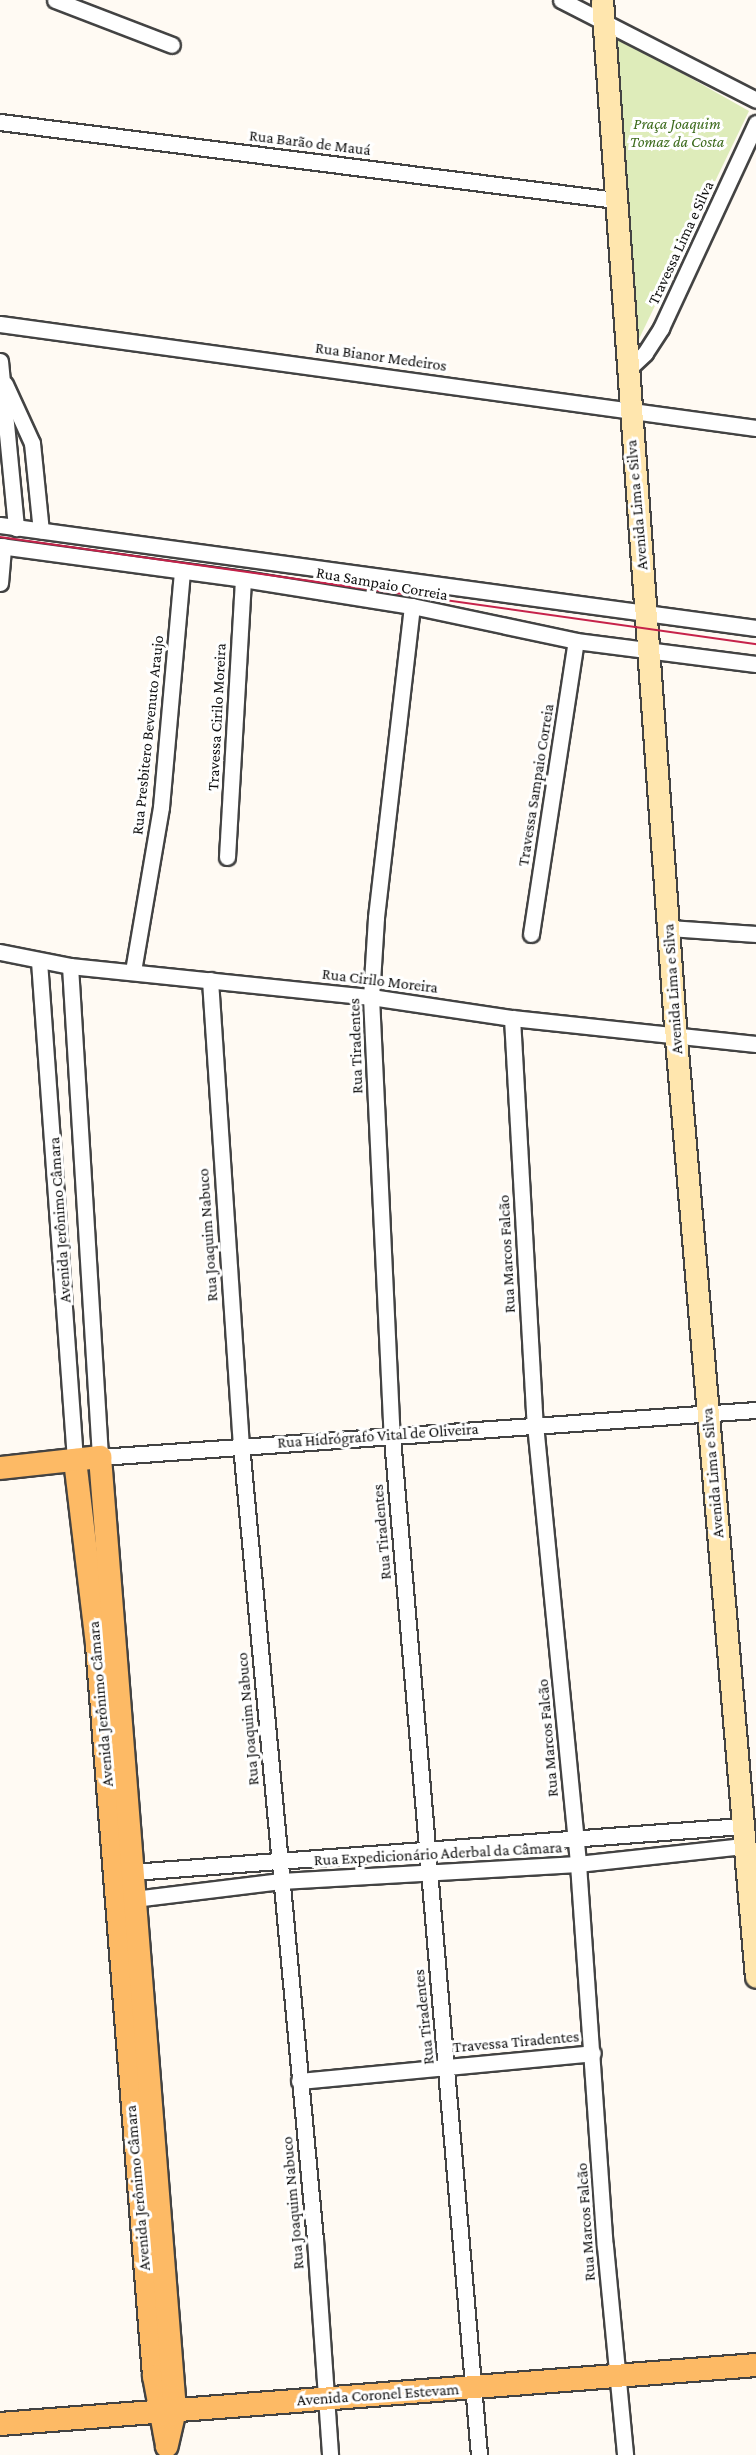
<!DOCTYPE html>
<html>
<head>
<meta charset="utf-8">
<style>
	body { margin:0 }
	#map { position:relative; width:756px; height:2455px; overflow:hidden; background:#fffaf3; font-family:"Crimson Pro",serif }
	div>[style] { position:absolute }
	.green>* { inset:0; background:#deecba }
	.roads { filter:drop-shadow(2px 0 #434343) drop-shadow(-2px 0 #434343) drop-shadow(0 2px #434343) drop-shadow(0 -2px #434343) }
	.street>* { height:15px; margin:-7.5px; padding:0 7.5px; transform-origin:7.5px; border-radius:7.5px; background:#fff }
	.secondary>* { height:21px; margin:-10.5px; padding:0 10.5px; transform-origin:10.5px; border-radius:10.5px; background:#ffe6ae }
	.primary>* { height:22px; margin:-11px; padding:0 11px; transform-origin:11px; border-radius:11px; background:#fdba65 }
	.tram>* { height:1.5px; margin:-0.75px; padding:0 0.75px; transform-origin:0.75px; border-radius:0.75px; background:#c6224a }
	span { translate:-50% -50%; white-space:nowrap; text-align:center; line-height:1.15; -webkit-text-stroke:6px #fff; paint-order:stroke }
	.park-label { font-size:16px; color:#3d6b1d; font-style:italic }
	.street-label { font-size:16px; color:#101010 }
</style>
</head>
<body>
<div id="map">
	<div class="green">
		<div style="clip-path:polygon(616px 36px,749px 111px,638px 341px)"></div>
	</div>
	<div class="roads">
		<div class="street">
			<div style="left:55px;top:0;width:125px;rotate:21deg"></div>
			<div style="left:561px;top:0;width:219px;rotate:27.1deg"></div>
			<div style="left:0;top:122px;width:621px;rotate:7.22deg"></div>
			<div style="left:0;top:324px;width:763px;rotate:7.83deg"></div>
			<div style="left:0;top:361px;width:168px;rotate:84.5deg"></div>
			<div style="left:626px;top:371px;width:26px;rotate:-43deg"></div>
			<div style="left:645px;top:353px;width:30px;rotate:-57deg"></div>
			<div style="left:661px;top:328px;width:226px;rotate:-65.1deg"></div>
			<div style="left:5px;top:384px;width:65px;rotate:65.4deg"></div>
			<div style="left:32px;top:443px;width:88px;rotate:84.2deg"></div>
			<div style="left:0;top:525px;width:763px;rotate:7.76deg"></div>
			<div style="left:0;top:546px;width:245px;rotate:7.7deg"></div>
			<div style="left:243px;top:579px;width:171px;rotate:9.1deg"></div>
			<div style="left:412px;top:606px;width:168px;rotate:12deg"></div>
			<div style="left:576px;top:641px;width:181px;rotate:7.3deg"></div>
			<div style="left:0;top:583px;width:37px;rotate:-85deg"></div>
			<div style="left:412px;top:606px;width:314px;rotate:96.6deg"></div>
			<div style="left:376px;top:918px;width:79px;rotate:93.6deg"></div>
			<div style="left:371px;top:997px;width:441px;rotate:87.3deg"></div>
			<div style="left:392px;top:1438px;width:1021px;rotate:85.11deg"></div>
			<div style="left:227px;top:857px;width:278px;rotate:-86.7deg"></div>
			<div style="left:669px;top:928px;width:87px;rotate:3.9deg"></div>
			<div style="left:531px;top:934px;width:296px;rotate:-81.3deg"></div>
			<div style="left:0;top:952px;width:71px;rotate:11.3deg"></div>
			<div style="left:70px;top:966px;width:303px;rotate:5.9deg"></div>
			<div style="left:371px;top:997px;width:143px;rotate:8.5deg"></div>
			<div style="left:512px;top:1018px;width:245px;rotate:6.1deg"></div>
			<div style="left:39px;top:961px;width:500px;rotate:85.87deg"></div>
			<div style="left:70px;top:966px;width:492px;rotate:86.5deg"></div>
			<div style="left:100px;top:1457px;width:658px;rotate:-4.1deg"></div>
			<div style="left:133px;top:971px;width:166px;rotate:-80.3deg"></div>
			<div style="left:161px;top:807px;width:236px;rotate:-84.9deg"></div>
			<div style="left:210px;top:980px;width:466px;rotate:86.2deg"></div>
			<div style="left:241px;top:1445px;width:797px;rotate:84.68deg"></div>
			<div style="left:315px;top:2239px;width:217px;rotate:86deg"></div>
			<div style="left:512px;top:1018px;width:407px;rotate:86.8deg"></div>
			<div style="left:535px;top:1424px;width:442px;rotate:84.4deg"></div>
			<div style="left:578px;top:1864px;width:383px;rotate:86deg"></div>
			<div style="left:605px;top:2246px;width:210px;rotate:84.5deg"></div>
			<div style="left:132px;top:1872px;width:613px;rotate:-4.31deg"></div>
			<div style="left:134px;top:1899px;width:148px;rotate:-7deg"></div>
			<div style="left:281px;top:1881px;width:297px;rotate:-3.3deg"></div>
			<div style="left:578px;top:1864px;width:168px;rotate:-6.2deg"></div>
			<div style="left:299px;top:2081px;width:295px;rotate:-5.4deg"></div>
		</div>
		<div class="secondary">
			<div style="left:602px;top:0;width:1042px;rotate:85.93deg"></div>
			<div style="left:676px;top:1039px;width:941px;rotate:85.13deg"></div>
		</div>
		<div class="primary">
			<div style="left:75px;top:1460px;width:186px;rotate:83.2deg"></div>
			<div style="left:97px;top:1645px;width:733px;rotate:85.54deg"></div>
			<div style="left:154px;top:2376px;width:65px;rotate:79.4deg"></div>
			<div style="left:0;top:1468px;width:101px;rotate:-6.3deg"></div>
			<div style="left:100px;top:1457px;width:956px;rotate:85.5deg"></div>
			<div style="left:175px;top:2410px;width:37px;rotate:103deg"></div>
			<div style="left:0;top:2424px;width:758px;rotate:-4.46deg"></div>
		</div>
	</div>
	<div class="tram">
		<div style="left:0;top:537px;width:764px;rotate:8.06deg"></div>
	</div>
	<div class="park-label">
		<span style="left:677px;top:133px">Praça Joaquim<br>Tomaz da Costa</span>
	</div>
	<div class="street-label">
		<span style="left:310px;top:143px;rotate:7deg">Rua Barão de Mauá</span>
		<span style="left:681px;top:243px;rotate:-65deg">Travessa Lima e Silva</span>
		<span style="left:381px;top:357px;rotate:8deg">Rua Bianor Medeiros</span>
		<span style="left:637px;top:505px;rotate:-95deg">Avenida Lima e Silva</span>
		<span style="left:382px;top:584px;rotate:10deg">Rua Sampaio Correia</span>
		<span style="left:217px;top:717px;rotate:-87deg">Travessa Cirilo Moreira</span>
		<span style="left:148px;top:735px;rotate:-84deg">Rua Presbitero Bevenuto Araujo</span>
		<span style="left:536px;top:785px;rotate:-81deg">Travessa Sampaio Correia</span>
		<span style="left:380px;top:981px;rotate:7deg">Rua Cirilo Moreira</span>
		<span style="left:673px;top:989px;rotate:-94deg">Avenida Lima e Silva</span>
		<span style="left:356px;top:1046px;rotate:-92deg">Rua Tiradentes</span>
		<span style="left:60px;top:1220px;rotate:-94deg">Avenida Jerônimo Câmara</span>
		<span style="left:208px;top:1235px;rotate:-94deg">Rua Joaquim Nabuco</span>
		<span style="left:507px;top:1254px;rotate:-93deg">Rua Marcos Falcão</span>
		<span style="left:378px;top:1436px;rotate:-4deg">Rua Hidrógrafo Vital de Oliveira</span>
		<span style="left:713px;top:1473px;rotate:-95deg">Avenida Lima e Silva</span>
		<span style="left:382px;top:1532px;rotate:-95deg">Rua Tiradentes</span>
		<span style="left:101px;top:1704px;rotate:-95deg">Avenida Jerônimo Câmara</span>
		<span style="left:248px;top:1719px;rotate:-95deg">Rua Joaquim Nabuco</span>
		<span style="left:548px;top:1738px;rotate:-95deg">Rua Marcos Falcão</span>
		<span style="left:438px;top:1854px;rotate:-3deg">Rua Expedicionário Aderbal da Câmara</span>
		<span style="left:424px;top:2017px;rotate:-96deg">Rua Tiradentes</span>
		<span style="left:516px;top:2042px;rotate:-5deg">Travessa Tiradentes</span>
		<span style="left:138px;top:2188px;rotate:-95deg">Avenida Jerônimo Câmara</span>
		<span style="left:293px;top:2203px;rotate:-95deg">Rua Joaquim Nabuco</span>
		<span style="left:586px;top:2222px;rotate:-94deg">Rua Marcos Falcão</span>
		<span style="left:378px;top:2395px;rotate:-4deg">Avenida Coronel Estevam</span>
	</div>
</div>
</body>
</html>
